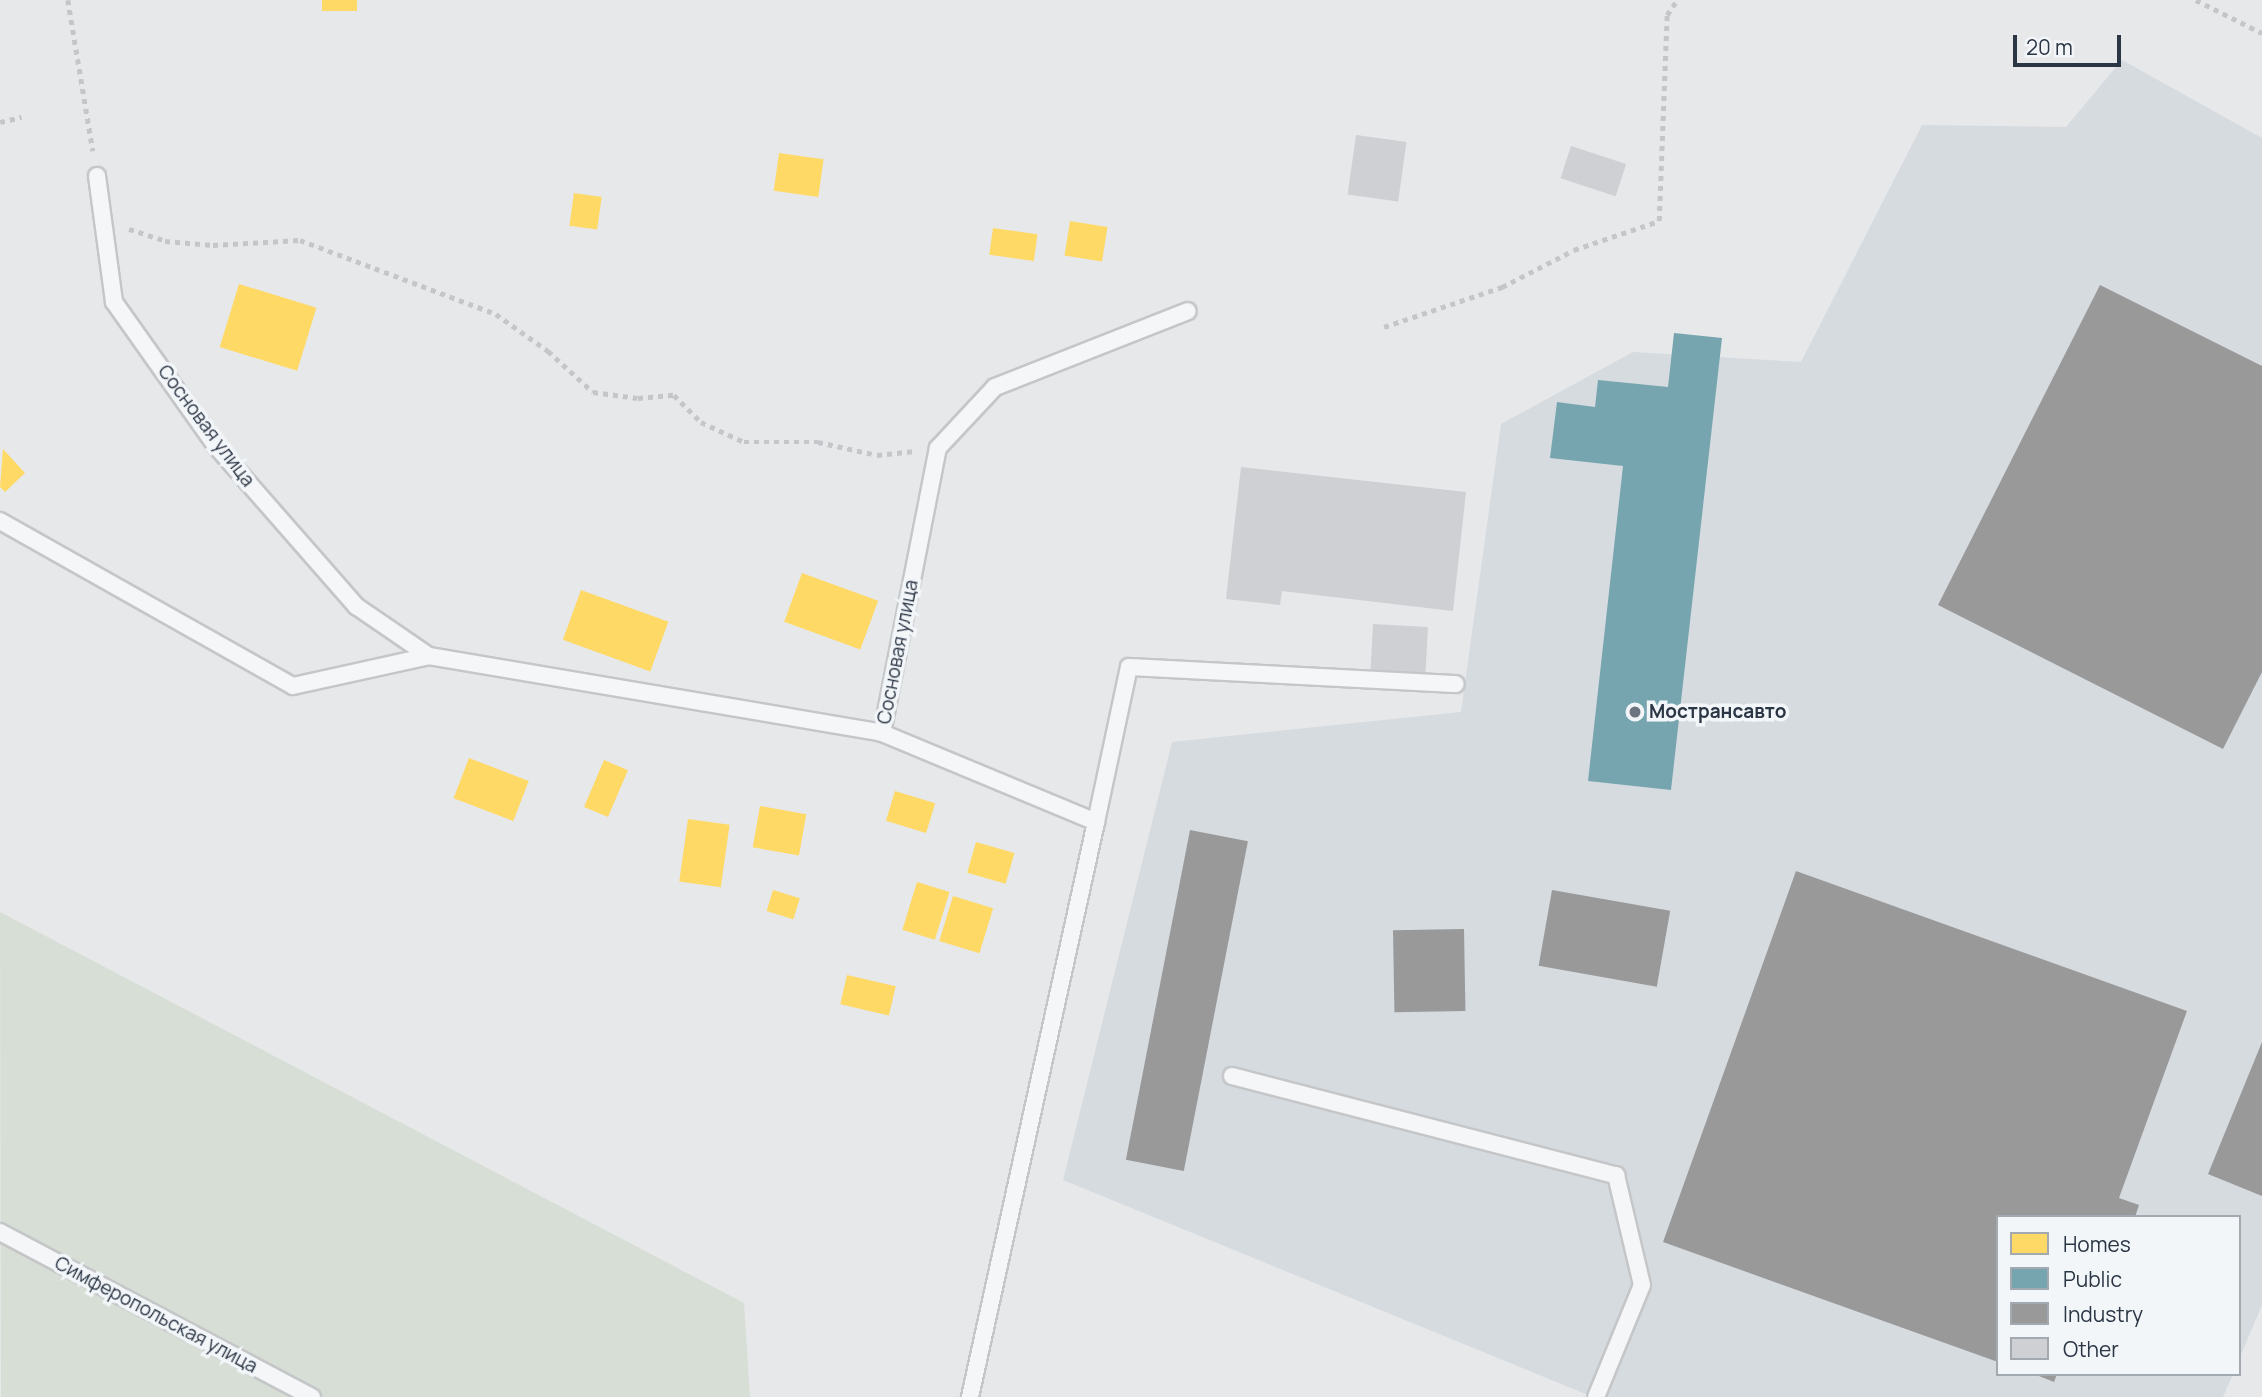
<!DOCTYPE html>
<html>
<head>
<meta charset="utf-8">
<style>
	body { margin:0 }
	#map { position:relative; width:2262px; height:1397px; overflow:hidden; background:#e6e8ea; font-family:Manrope,sans-serif }
	div>[style] { position:absolute }
	.built>* { inset:0; background:#d6dbe0 }
	.green>* { inset:0; background:#d7ded5 }
	.homes>* { inset:0; background:#ffd966; transform-origin:0 0 }
	.public>* { inset:0; background:#76a5af }
	.industry>* { inset:0; background:#999; transform-origin:0 0 }
	.building>* { inset:0; background:#ced0d3; transform-origin:0 0 }
	.path>* { height:4.5px; margin-top:-2.25px; transform-origin:0; background:repeating-linear-gradient(90deg,#c4c6c9 0 5px,transparent 0 10px) }
	.roads { filter:drop-shadow(2px 0 #c4c6c8) drop-shadow(-2px 0 #c4c6c8) drop-shadow(0 2px #c4c6c8) drop-shadow(0 -2px #c4c6c8) }
	.lane>* { height:16px; margin:-8px; padding:0 8px; transform-origin:8px; border-radius:8px; background:#f5f6f7 }
	.dots>* { width:19px; height:19px; translate:-50% -50%; box-sizing:border-box; border:4px solid #f3f6f9; border-radius:50% }
	span { translate:-50% -50%; white-space:nowrap; text-align:center; line-height:1.15; -webkit-text-stroke:7px #f3f6f9; paint-order:stroke }
	.street-label { font-size:19px; color:#2b3645 }
	.poi-label { font-size:19px; color:#2b3645; font-weight:700 }
	.left { translate:0 -50%; text-align:left }
	.legend { position:absolute; left:1996px; top:1215px; width:245px; height:161px; box-sizing:border-box; background:#f3f6f9; border:2px solid #a3a9b1; margin:0; padding:9px 12px; list-style:none; font-size:21px; color:#2b3645 }
	.legend li { display:flex; align-items:center; gap:14px; height:35px }
	.legend b { width:35px; border:2px solid #a3a9b1 }
	.scale { position:absolute; left:2013px; top:35px; width:108px; height:32px; box-sizing:border-box; border:4px solid #2b3645; border-top:0; padding-left:9px; font-size:21px; line-height:24px; white-space:nowrap; color:#2b3645; -webkit-text-stroke:5px #f3f6f9; paint-order:stroke }
</style>
</head>
<body>
<div id="map">
	<div class="built">
		<div style="clip-path:polygon(2122px 60px,2262px 138px,2262px 1305px,2239px 1359px,2239px 1217px,1998px 1217px,1998px 1374px,2233px 1374px,2223px 1397px,1593px 1397px,1063px 1180px,1172px 742px,1461px 712px,1501px 424px,1633px 352px,1801px 362px,1922px 125px,2066px 127px)"></div>
	</div>
	<div class="green">
		<div style="clip-path:polygon(0 912px,744px 1303px,750px 1397px,1px 1397px)"></div>
	</div>
	<div class="homes">
		<div style="left:322px;top:0;width:35px;height:11px"></div>
		<div style="left:779px;top:153px;width:45px;height:38px;rotate:8deg"></div>
		<div style="left:574px;top:193px;width:28px;height:33px;rotate:8deg"></div>
		<div style="left:1070px;top:221px;width:38px;height:35px;rotate:9deg"></div>
		<div style="left:993px;top:228px;width:45px;height:27px;rotate:8deg"></div>
		<div style="left:239px;top:284px;width:81px;height:66px;rotate:17deg"></div>
		<div style="clip-path:polygon(3px 449px,25px 473px,5px 492px,0 487px)"></div>
		<div style="left:802px;top:573px;width:81px;height:52px;rotate:20deg"></div>
		<div style="left:581px;top:590px;width:93px;height:53px;rotate:20deg"></div>
		<div style="left:469px;top:758px;width:64px;height:43px;rotate:21deg"></div>
		<div style="left:604px;top:760px;width:26px;height:51px;rotate:23deg"></div>
		<div style="left:895px;top:791px;width:42px;height:31px;rotate:17deg"></div>
		<div style="left:760px;top:806px;width:47px;height:42px;rotate:10deg"></div>
		<div style="left:688px;top:819px;width:42px;height:63px;rotate:8deg"></div>
		<div style="left:976px;top:842px;width:40px;height:32px;rotate:16deg"></div>
		<div style="left:917px;top:882px;width:34px;height:50px;rotate:17deg"></div>
		<div style="left:773px;top:890px;width:28px;height:22px;rotate:17deg"></div>
		<div style="left:953px;top:896px;width:42px;height:47px;rotate:17deg"></div>
		<div style="left:847px;top:975px;width:50px;height:30px;rotate:13deg"></div>
	</div>
	<div class="public">
		<div style="clip-path:polygon(1674px 333px,1722px 338px,1671px 790px,1588px 781px,1623px 466px,1550px 458px,1557px 402px,1595px 407px,1598px 380px,1668px 387px)"></div>
	</div>
	<div class="industry">
		<div style="clip-path:polygon(2100px 285px,2262px 366px,2262px 672px,2223px 749px,1938px 605px)"></div>
		<div style="left:1190px;top:830px;width:59px;height:336px;rotate:11deg"></div>
		<div style="clip-path:polygon(1796px 871px,2187px 1011px,2119px 1198px,2139px 1205px,2135px 1217px,1998px 1217px,1998px 1362px,1663px 1242px)"></div>
		<div style="left:1552px;top:890px;width:120px;height:77px;rotate:10deg"></div>
		<div style="left:1464px;top:929px;width:82px;height:71px;rotate:89deg"></div>
		<div style="clip-path:polygon(2262px 1042px,2262px 1196px,2208px 1174px)"></div>
		<div style="clip-path:polygon(2034px 1374px,2057px 1374px,2054px 1382px)"></div>
	</div>
	<div class="building">
		<div style="left:1356px;top:135px;width:51px;height:60px;rotate:8deg"></div>
		<div style="left:1571px;top:146px;width:58px;height:34px;rotate:18deg"></div>
		<div style="clip-path:polygon(1241px 467px,1466px 492px,1453px 611px,1282px 591px,1280px 605px,1226px 599px)"></div>
		<div style="left:1373px;top:624px;width:55px;height:50px;rotate:3deg"></div>
	</div>
	<div class="path">
		<div style="left:68px;top:0;width:153px;rotate:80.6deg"></div>
		<div style="left:2196px;top:0;width:74px;rotate:26.6deg"></div>
		<div style="left:0;top:122px;width:22px;rotate:-13deg"></div>
		<div style="left:129px;top:229px;width:38px;rotate:18deg"></div>
		<div style="left:165px;top:241px;width:48px;rotate:4.8deg"></div>
		<div style="left:213px;top:245px;width:87px;rotate:-3.3deg"></div>
		<div style="left:300px;top:240px;width:210px;rotate:20.7deg"></div>
		<div style="left:496px;top:314px;width:64px;rotate:35.4deg"></div>
		<div style="left:548px;top:351px;width:61px;rotate:42.3deg"></div>
		<div style="left:593px;top:392px;width:45px;rotate:7.6deg"></div>
		<div style="left:638px;top:398px;width:36px;rotate:-5deg"></div>
		<div style="left:674px;top:395px;width:38px;rotate:45deg"></div>
		<div style="left:701px;top:422px;width:47px;rotate:24.9deg"></div>
		<div style="left:744px;top:442px;width:74px"></div>
		<div style="left:818px;top:442px;width:60px;rotate:12.4deg"></div>
		<div style="left:877px;top:455px;width:36px;rotate:-6deg"></div>
		<div style="left:1384px;top:327px;width:125px;rotate:-18.7deg"></div>
		<div style="left:1502px;top:287px;width:81px;rotate:-27.2deg"></div>
		<div style="left:1574px;top:250px;width:90px;rotate:-18.8deg"></div>
		<div style="left:1659px;top:221px;width:206px;rotate:-87.8deg"></div>
		<div style="left:1667px;top:15px;width:18px;rotate:-56deg"></div>
	</div>
	<div class="roads">
		<div class="lane">
			<div style="left:97px;top:176px;width:127px;rotate:82.3deg"></div>
			<div style="left:114px;top:302px;width:176px;rotate:54.7deg"></div>
			<div style="left:216px;top:446px;width:213px;rotate:48.8deg"></div>
			<div style="left:356px;top:606px;width:88px;rotate:34.4deg"></div>
			<div style="left:0;top:521px;width:336px;rotate:29.4deg"></div>
			<div style="left:293px;top:686px;width:139px;rotate:-12.4deg"></div>
			<div style="left:429px;top:656px;width:459px;rotate:9.6deg"></div>
			<div style="left:882px;top:733px;width:232px;rotate:22.6deg"></div>
			<div style="left:1096px;top:822px;width:589px;rotate:102.36deg"></div>
			<div style="left:882px;top:733px;width:290px;rotate:-78.9deg"></div>
			<div style="left:938px;top:448px;width:83px;rotate:-46.9deg"></div>
			<div style="left:995px;top:387px;width:207px;rotate:-21.5deg"></div>
			<div style="left:1096px;top:822px;width:158px;rotate:-78deg"></div>
			<div style="left:1129px;top:667px;width:327px;rotate:3deg"></div>
			<div style="left:1232px;top:1076px;width:397px;rotate:14.5deg"></div>
			<div style="left:1616px;top:1175px;width:113px;rotate:76.7deg"></div>
			<div style="left:1642px;top:1285px;width:121px;rotate:112.3deg"></div>
			<div style="left:0;top:1232px;width:353px;rotate:27.9deg"></div>
		</div>
	</div>
	<div class="dots">
		<div style="left:1635px;top:712px;background:#6c747f"></div>
	</div>
	<div class="street-label">
		<span style="left:206px;top:426px;rotate:53deg">Сосновая улица</span>
		<span style="left:898px;top:652px;rotate:-79deg">Сосновая улица</span>
		<span style="left:156px;top:1315px;rotate:28deg">Симферопольская улица</span>
	</div>
	<div class="poi-label">
		<span class="left" style="left:1649px;top:712px">Мострансавто</span>
	</div>
	<ul class="legend">
	<li><b style="height:19px;background:#ffd966"></b>Homes</li>
	<li><b style="height:19px;background:#76a5af"></b>Public</li>
	<li><b style="height:19px;background:#999"></b>Industry</li>
	<li><b style="height:19px;background:#ced0d3"></b>Other</li>
	</ul>
	<div class="scale">20 m</div>
</div>
</body>
</html>
